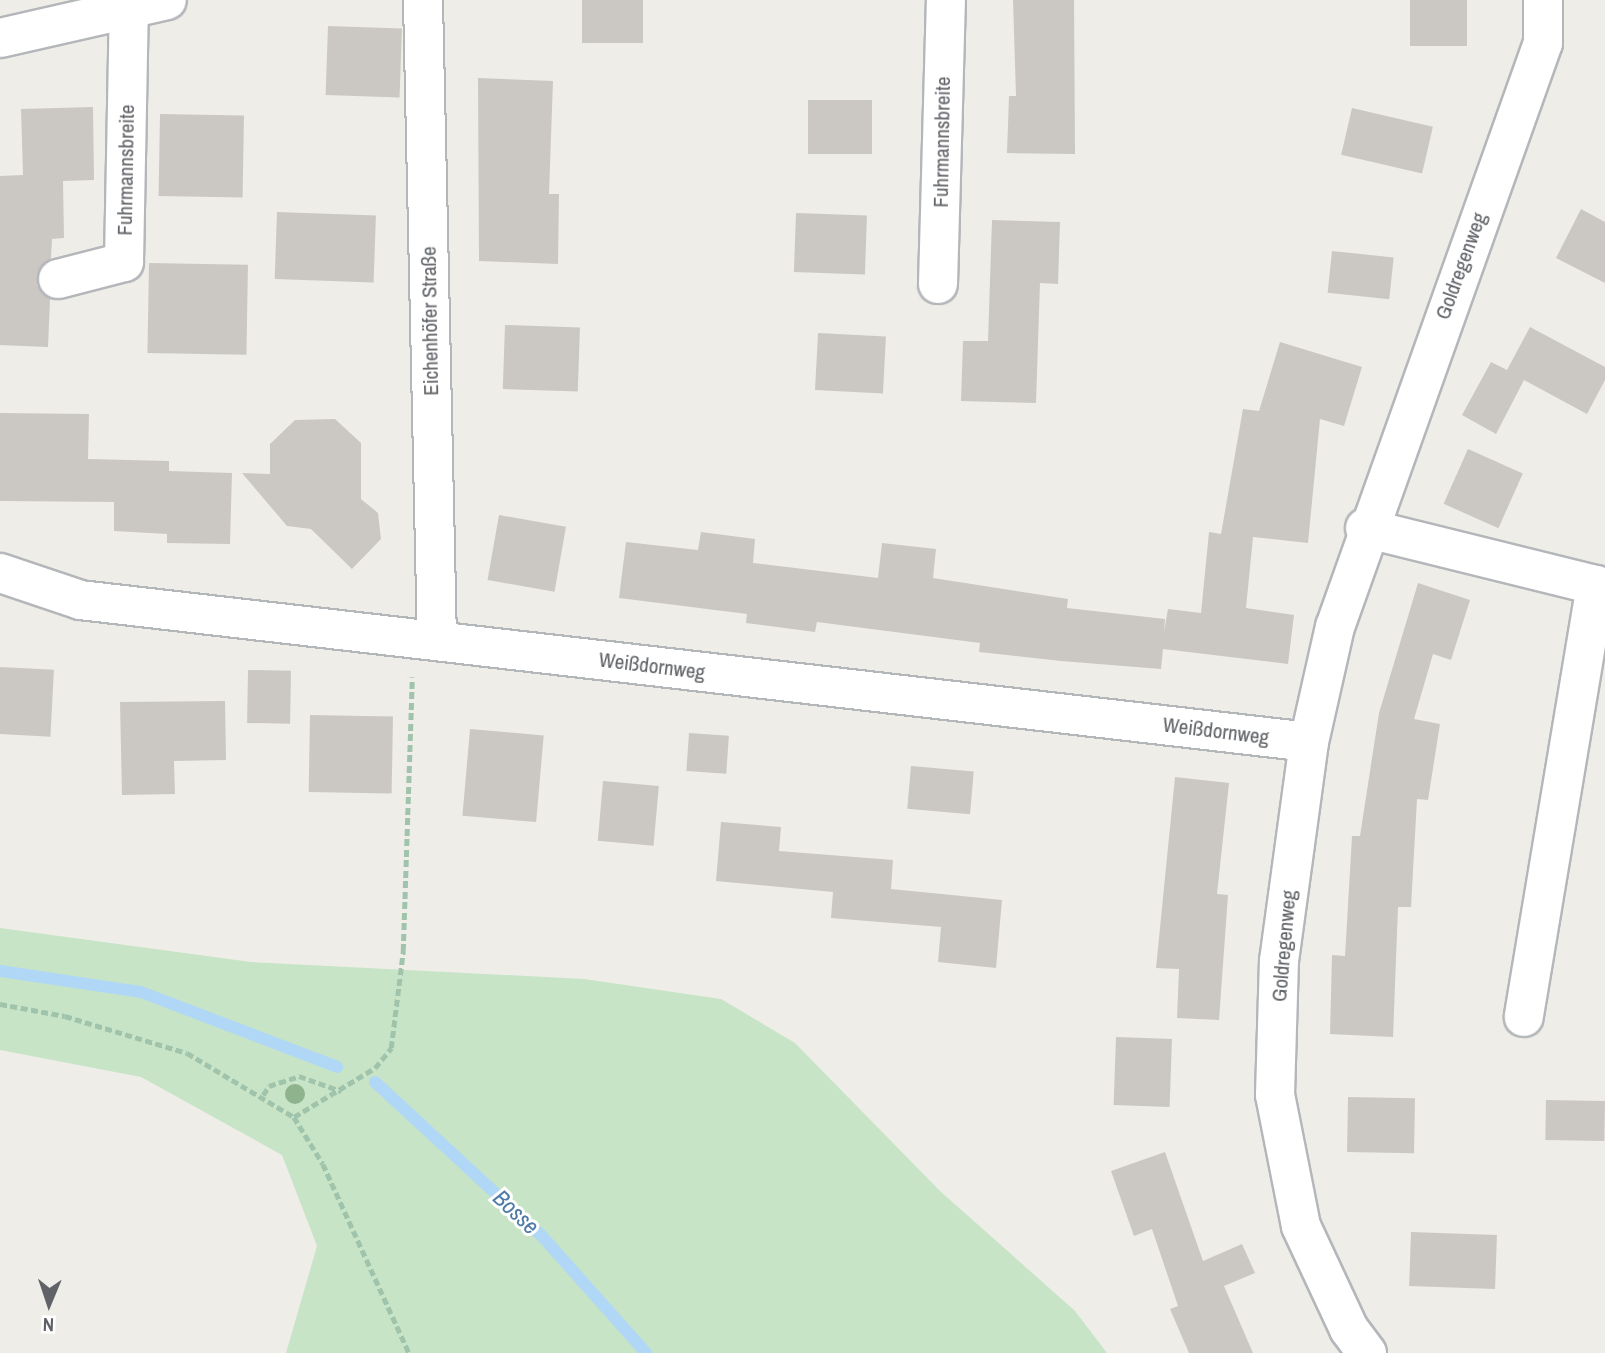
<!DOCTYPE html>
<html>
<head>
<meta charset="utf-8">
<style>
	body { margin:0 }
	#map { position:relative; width:1605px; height:1353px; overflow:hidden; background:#efede8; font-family:"Archivo Narrow",sans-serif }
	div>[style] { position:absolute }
	.green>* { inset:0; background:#c7e4c7 }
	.stream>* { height:12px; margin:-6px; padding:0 6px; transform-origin:6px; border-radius:6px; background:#b0d8f6 }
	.building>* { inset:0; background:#cbc8c4; transform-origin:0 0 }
	.path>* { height:4.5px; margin-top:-2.25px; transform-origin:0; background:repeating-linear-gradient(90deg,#a0c4ab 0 7px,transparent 0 10.5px) }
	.roads { filter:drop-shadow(2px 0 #b4b7ba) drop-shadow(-2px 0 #b4b7ba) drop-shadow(0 2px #b4b7ba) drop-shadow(0 -2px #b4b7ba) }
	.minor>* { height:38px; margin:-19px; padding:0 19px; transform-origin:19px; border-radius:19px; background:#fff }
	.trees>* { width:20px; height:20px; margin:-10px; border-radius:50%; background:#8fb38d }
	span { translate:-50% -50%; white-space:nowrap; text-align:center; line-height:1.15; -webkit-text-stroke:6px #fff; paint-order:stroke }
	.street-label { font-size:21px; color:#5f6266 }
	.water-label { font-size:23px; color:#4d7aa7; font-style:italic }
	.north { position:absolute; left:14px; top:1269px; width:70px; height:70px; -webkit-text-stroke:5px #fff; paint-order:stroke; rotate:182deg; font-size:19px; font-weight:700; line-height:28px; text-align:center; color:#5f6266 }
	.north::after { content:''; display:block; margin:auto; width:24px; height:32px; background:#5f6266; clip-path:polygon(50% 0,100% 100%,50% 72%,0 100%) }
</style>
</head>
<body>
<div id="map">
	<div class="green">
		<div style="clip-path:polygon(0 928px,251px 962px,584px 979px,721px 999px,795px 1043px,940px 1191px,1075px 1311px,1107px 1353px,286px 1353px,317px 1246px,282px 1155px,141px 1077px,0 1050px)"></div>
	</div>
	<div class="stream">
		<div style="left:0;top:971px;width:143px;rotate:8.5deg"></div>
		<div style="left:141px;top:992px;width:210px;rotate:20.9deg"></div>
		<div style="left:375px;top:1082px;width:226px;rotate:42.7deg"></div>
		<div style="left:541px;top:1235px;width:158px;rotate:48.3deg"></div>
	</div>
	<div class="building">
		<div style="left:582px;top:0;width:61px;height:43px"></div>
		<div style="clip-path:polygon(1013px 0,1074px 0,1075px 154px,1007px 153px,1009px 96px,1016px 96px)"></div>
		<div style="left:1410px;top:0;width:57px;height:46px"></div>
		<div style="left:328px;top:26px;width:74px;height:69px;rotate:2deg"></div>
		<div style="clip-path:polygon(478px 78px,553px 81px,549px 194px,559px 194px,558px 264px,479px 261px)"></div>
		<div style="left:808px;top:100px;width:64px;height:54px"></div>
		<div style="clip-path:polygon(93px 107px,94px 180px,63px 181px,64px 238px,52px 239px,51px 258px,37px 274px,37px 285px,50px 299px,48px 347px,0 345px,0 176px,23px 175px,21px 109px)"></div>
		<div style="left:1352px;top:108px;width:83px;height:48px;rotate:13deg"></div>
		<div style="left:160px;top:114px;width:84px;height:82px;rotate:1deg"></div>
		<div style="clip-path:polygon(1581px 209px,1605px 222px,1605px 283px,1556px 258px)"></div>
		<div style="left:277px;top:212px;width:99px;height:67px;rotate:2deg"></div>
		<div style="left:796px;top:213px;width:71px;height:59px;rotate:2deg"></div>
		<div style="clip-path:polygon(992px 220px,1060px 222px,1058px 284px,1040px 283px,1036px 403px,961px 401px,963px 341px,988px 341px)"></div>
		<div style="left:1332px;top:251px;width:62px;height:42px;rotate:6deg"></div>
		<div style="left:149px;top:263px;width:99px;height:90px;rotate:1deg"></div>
		<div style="left:505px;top:325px;width:75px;height:64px;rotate:2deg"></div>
		<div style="clip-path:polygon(1530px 327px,1605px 367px,1605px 380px,1587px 414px,1524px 380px,1496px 434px,1462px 415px,1491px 362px,1507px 370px)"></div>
		<div style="left:818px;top:333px;width:68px;height:57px;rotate:3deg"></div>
		<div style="clip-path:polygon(1280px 342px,1362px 367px,1344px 426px,1320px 419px,1308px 543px,1253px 537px,1246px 608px,1294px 615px,1288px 664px,1163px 649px,1161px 669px,1061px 661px,979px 652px,980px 643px,817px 622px,815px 632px,746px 623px,747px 614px,619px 598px,626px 542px,698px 550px,701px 532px,755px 539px,753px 563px,878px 578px,882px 543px,936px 549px,933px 578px,1068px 599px,1067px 608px,1165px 619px,1164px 632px,1168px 609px,1201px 613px,1209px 532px,1221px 534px,1243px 409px,1259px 411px)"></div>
		<div style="clip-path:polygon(0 413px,89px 414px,88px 459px,169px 461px,169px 471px,232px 473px,230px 544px,167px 543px,167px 534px,114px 531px,114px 502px,0 501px)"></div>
		<div style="clip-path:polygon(335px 419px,361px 443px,361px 499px,378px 513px,381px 539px,352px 569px,311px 529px,287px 526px,242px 473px,270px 474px,270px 444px,295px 420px)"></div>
		<div style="left:1468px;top:449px;width:60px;height:60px;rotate:24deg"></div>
		<div style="left:499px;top:515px;width:68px;height:66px;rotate:10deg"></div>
		<div style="clip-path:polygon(1418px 583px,1470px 600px,1451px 660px,1433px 654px,1414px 719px,1440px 724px,1428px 800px,1417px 799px,1411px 907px,1398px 907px,1393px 1037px,1330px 1034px,1332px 955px,1345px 956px,1352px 836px,1360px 836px,1379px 713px)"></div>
		<div style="left:0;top:667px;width:54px;height:67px;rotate:3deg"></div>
		<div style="left:248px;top:670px;width:43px;height:53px;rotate:1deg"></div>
		<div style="clip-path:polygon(225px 701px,226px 760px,174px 761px,175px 794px,122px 795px,120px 702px)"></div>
		<div style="left:310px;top:715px;width:83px;height:77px;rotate:1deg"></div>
		<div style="left:470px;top:729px;width:74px;height:87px;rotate:5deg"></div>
		<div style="left:689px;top:733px;width:40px;height:38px;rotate:4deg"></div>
		<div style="left:911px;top:766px;width:63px;height:43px;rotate:5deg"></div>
		<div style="clip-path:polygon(1175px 777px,1229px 783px,1217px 894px,1228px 895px,1219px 1020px,1177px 1018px,1179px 969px,1156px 968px)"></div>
		<div style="left:603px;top:781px;width:56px;height:60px;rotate:5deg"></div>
		<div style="clip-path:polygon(721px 822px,781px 827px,779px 851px,893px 860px,891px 889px,1002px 900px,996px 968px,938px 962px,941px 927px,831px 918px,833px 892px,716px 881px)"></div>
		<div style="left:1116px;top:1037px;width:56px;height:68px;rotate:2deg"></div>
		<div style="left:1348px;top:1097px;width:67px;height:55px;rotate:1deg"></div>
		<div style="left:1546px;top:1100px;width:59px;height:40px;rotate:1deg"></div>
		<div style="clip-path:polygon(1165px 1152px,1203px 1261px,1242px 1244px,1255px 1273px,1224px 1286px,1253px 1353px,1189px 1353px,1170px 1309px,1178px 1306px,1152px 1229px,1134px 1236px,1111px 1171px)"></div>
		<div style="left:1411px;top:1232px;width:86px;height:54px;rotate:2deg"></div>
	</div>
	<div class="path">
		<div style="left:0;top:1004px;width:66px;rotate:10.5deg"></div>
		<div style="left:65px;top:1016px;width:127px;rotate:16.9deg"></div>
		<div style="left:187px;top:1053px;width:125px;rotate:30.9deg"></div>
		<div style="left:294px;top:1117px;width:55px;rotate:58.3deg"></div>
		<div style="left:323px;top:1164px;width:208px;rotate:65.5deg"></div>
		<div style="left:263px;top:1095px;width:11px;rotate:-56deg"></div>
		<div style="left:269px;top:1086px;width:32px;rotate:-18deg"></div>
		<div style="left:299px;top:1076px;width:45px;rotate:19.7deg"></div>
		<div style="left:294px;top:1117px;width:95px;rotate:-31.2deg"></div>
		<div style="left:375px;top:1068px;width:26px;rotate:-51deg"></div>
		<div style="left:391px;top:1048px;width:98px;rotate:-82.9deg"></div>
		<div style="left:403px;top:951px;width:274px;rotate:-88.1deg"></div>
	</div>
	<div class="roads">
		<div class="minor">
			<div style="left:423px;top:0;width:641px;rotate:88.75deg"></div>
			<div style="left:0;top:38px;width:171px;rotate:-12.8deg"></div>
			<div style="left:58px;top:279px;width:68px;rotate:-14.4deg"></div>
			<div style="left:124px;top:262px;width:252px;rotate:-88.9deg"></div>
			<div style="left:938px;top:284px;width:284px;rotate:-88.4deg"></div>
			<div style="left:1365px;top:528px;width:238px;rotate:13.9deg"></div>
			<div style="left:1596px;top:585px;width:438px;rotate:99.5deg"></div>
			<div style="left:0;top:573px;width:84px;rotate:18.6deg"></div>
			<div style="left:80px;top:600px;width:1237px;rotate:6.59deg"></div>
			<div style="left:1367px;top:1353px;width:30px;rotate:-127deg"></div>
			<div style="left:1349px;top:1329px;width:114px;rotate:-115deg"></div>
			<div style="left:1301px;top:1226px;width:134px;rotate:-101.2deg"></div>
			<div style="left:1275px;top:1095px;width:134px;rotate:-88.3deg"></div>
			<div style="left:1279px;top:961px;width:221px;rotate:-82.2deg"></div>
			<div style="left:1309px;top:742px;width:118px;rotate:-77.3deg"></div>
			<div style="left:1335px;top:627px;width:620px;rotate:-70.4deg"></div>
			<div style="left:1543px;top:43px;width:43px;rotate:-90deg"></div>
		</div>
	</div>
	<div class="trees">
		<div style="left:295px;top:1094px"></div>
	</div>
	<div class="street-label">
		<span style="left:942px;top:142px;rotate:-89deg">Fuhrmannsbreite</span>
		<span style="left:126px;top:170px;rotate:-89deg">Fuhrmannsbreite</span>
		<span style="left:1461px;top:266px;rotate:-70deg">Goldregenweg</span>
		<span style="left:430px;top:321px;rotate:-91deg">Eichenhöfer Straße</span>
		<span style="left:652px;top:666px;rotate:7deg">Weißdornweg</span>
		<span style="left:1216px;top:731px;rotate:7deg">Weißdornweg</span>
		<span style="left:1284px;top:946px;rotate:-85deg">Goldregenweg</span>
	</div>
	<div class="water-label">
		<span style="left:516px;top:1212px;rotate:43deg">Bosse</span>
	</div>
	<div class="north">N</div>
</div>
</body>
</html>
